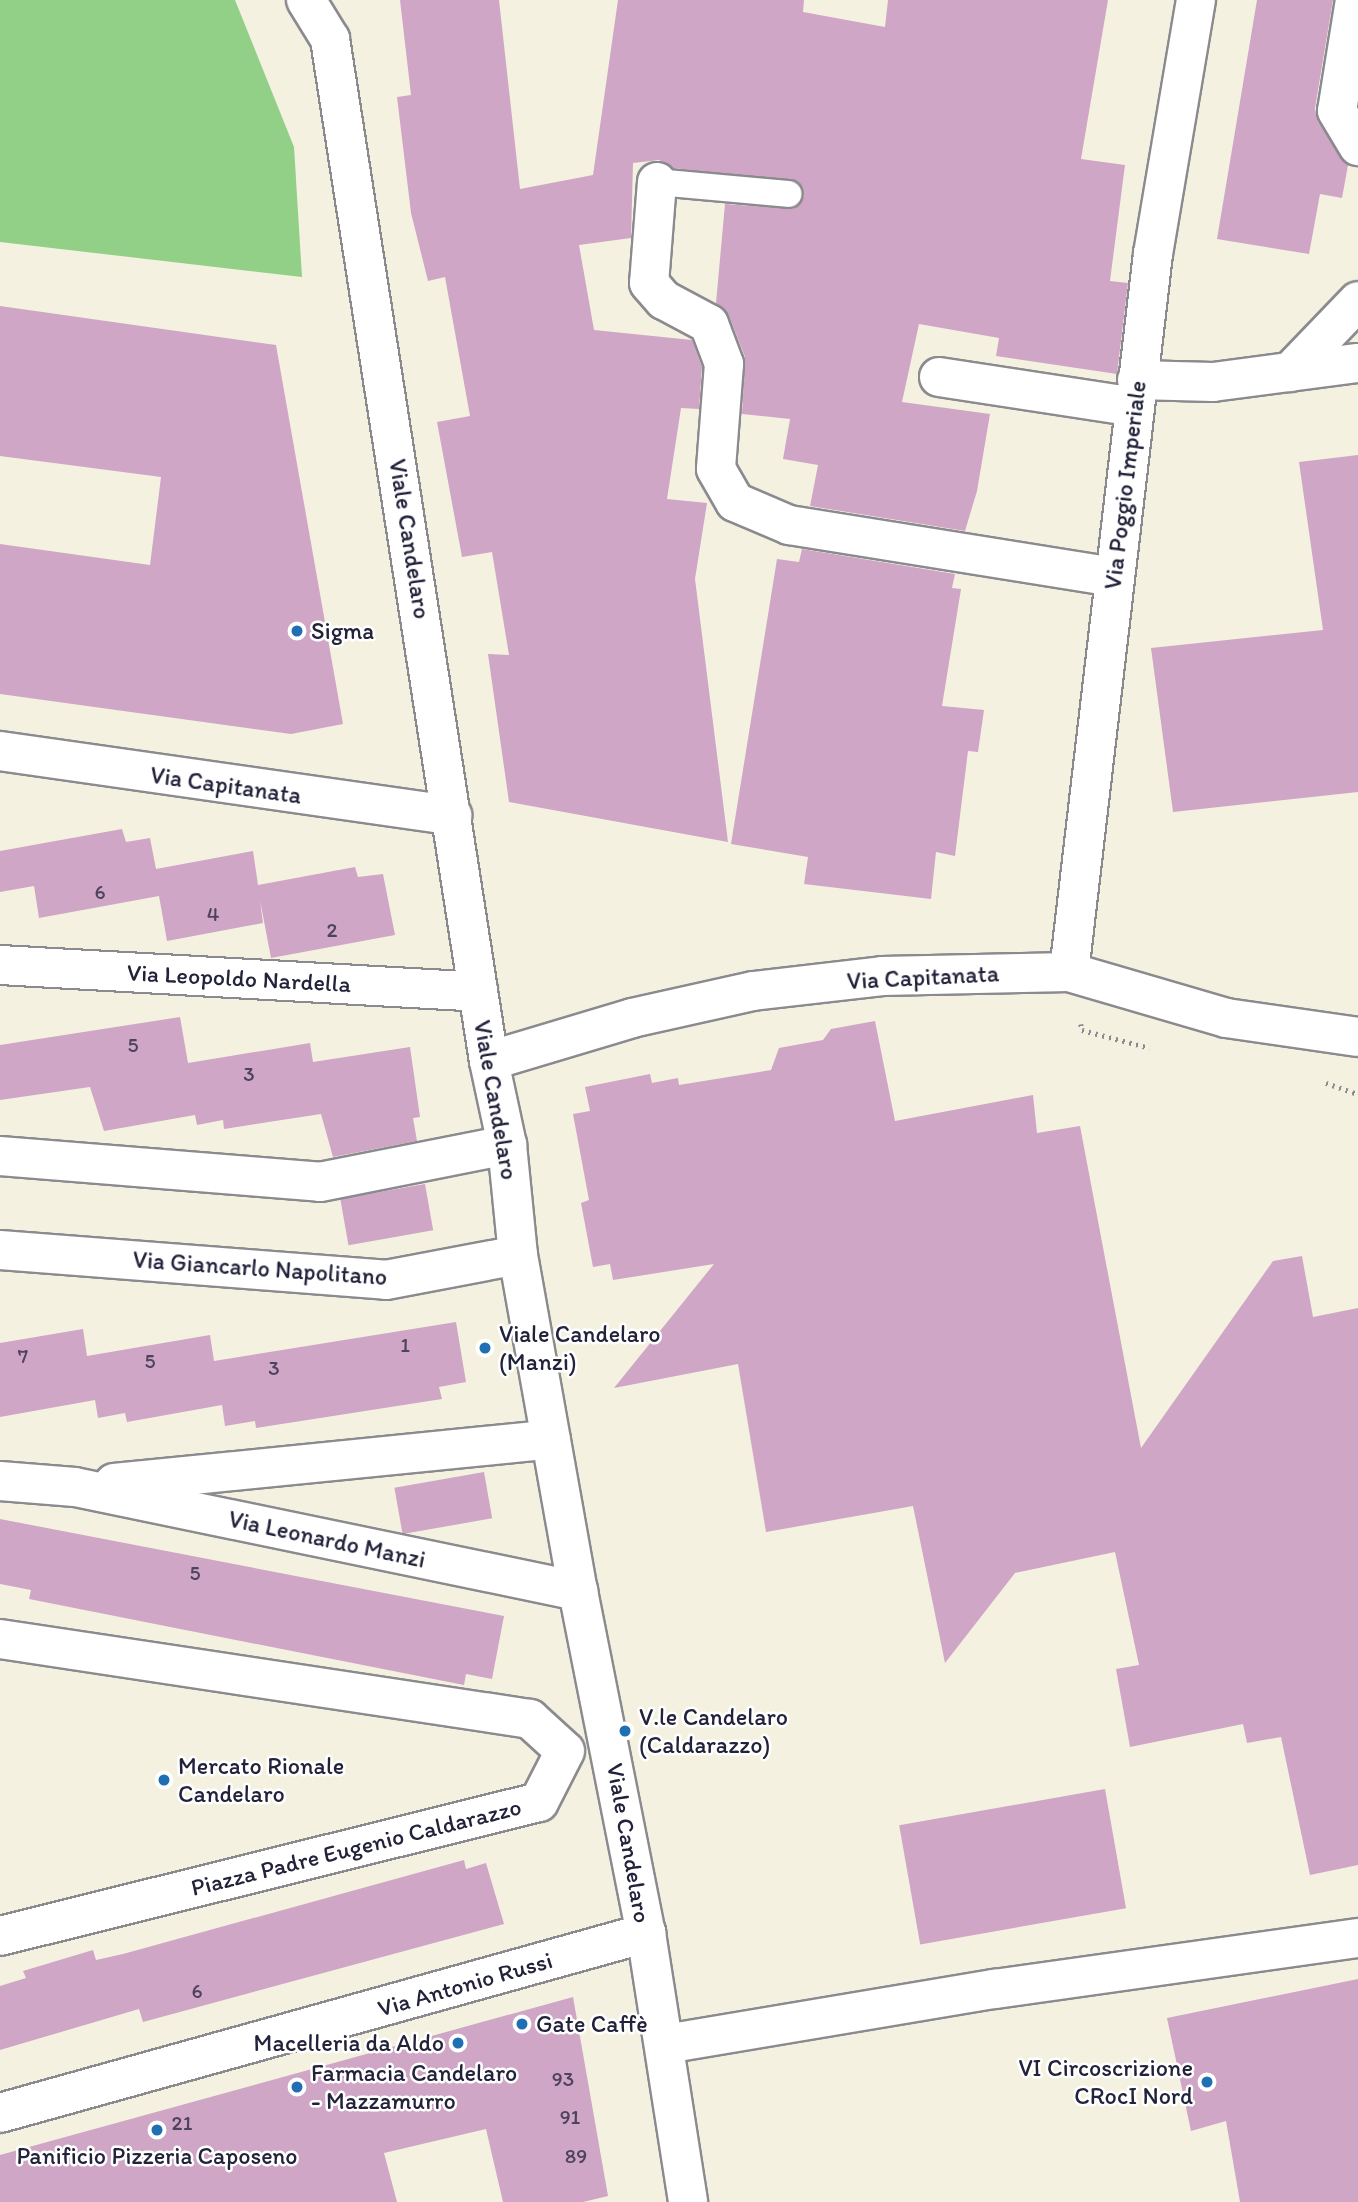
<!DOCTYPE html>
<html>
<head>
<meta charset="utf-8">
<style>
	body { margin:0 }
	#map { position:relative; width:1358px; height:2202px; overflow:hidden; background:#f4f1e1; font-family:Itim,sans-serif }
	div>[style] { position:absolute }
	.green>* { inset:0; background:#91d086 }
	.building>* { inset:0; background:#cfa6c5; transform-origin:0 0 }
	.path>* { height:4.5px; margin-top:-2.25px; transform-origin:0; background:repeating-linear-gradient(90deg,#8b8a8e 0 2px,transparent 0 7px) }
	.roads { filter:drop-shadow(2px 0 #8b8a8e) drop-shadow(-2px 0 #8b8a8e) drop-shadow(0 2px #8b8a8e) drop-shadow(0 -2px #8b8a8e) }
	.lane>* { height:26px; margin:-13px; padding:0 13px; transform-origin:13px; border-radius:13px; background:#fff }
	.street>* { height:38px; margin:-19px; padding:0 19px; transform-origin:19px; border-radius:19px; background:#fff }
	.secondary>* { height:38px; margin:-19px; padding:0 19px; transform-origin:19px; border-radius:19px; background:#fff }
	.dots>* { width:19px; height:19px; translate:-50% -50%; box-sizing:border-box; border:4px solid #fff; border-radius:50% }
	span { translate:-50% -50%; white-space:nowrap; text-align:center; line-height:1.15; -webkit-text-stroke:5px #fff; paint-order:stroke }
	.number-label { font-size:21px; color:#4d435e }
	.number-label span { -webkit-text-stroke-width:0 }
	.street-label { font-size:24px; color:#22223b }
	.poi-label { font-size:24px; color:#22223b }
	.left { translate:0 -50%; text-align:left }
	.right { translate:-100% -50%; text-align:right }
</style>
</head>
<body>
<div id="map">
	<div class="green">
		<div style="clip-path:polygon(0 0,235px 0,294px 147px,302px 277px,0 242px)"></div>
	</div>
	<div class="building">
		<div style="clip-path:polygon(400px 0,499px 0,520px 189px,593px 175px,618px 0,804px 0,803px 12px,885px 27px,888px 0,1108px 0,1081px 159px,1125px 165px,1110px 281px,1128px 283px,1117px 374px,996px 356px,999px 338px,919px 324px,902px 402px,990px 414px,977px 491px,965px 531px,810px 506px,818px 465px,783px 459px,790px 419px,742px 414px,745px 357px,729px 316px,716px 303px,725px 204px,794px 209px,804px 196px,798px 182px,673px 168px,659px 160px,633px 163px,631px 238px,579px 245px,594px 330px,692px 340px,702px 367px,699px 409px,681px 408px,667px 499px,707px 503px,695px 579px,728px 842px,509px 802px,488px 654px,509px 655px,492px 552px,462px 557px,437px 422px,470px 416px,445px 277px,428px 281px,411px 213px,397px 97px,411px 95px)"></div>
		<div style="clip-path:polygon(1257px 0,1333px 0,1315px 108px,1318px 122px,1348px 165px,1342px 198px,1320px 194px,1309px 254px,1217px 239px)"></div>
		<div style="clip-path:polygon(0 306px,276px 345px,343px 724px,291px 734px,0 694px,0 544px,150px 565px,161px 477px,0 456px)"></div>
		<div style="clip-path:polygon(1358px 455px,1358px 792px,1173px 812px,1151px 648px,1323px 630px,1299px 462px)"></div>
		<div style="clip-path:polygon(802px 549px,955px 574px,952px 588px,961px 589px,942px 706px,984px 710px,978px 752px,968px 751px,955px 856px,936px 852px,931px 899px,804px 884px,808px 857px,731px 844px,777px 559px,799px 562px)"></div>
		<div style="clip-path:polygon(122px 829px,126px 842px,150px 838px,156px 869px,253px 851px,258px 885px,355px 867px,358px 877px,383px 874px,395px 935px,271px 958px,260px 900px,263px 923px,167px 941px,159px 896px,39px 918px,34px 886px,0 892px,0 851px)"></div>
		<div style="clip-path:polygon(180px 1017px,188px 1063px,310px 1043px,313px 1062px,410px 1047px,420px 1117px,413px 1118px,417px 1141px,333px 1157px,321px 1114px,224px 1129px,223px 1120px,197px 1125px,195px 1115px,104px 1131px,90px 1087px,0 1100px,0 1045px)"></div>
		<div style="clip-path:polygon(875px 1021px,895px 1121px,1033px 1095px,1037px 1133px,1080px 1126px,1141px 1448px,1273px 1261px,1302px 1256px,1313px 1317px,1358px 1308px,1358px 1865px,1310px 1875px,1281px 1737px,1247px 1743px,1243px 1724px,1130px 1747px,1116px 1669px,1139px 1665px,1115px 1552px,1015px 1573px,945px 1663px,913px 1506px,766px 1532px,738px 1364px,614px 1388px,714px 1264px,613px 1280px,610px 1264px,593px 1267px,581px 1203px,589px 1200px,573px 1114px,590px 1111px,585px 1087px,650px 1074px,652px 1083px,678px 1078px,679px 1085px,771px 1070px,779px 1048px,823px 1040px,831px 1029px)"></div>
		<div style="left:425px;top:1184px;width:47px;height:86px;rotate:80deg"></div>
		<div style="clip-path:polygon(456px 1322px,466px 1382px,439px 1387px,442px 1399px,256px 1428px,255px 1421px,225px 1426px,222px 1405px,127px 1422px,125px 1413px,98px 1418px,95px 1400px,0 1417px,0 1343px,83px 1329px,87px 1356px,210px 1335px,214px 1361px)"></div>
		<div style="left:484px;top:1472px;width:47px;height:91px;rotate:80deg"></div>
		<div style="clip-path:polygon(0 1519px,504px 1616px,492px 1679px,466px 1674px,464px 1685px,29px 1599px,31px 1590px,0 1584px)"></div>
		<div style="left:1105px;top:1789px;width:121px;height:209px;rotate:80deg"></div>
		<div style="clip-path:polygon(464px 1860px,466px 1869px,486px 1863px,504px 1924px,143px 2022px,139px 2009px,0 2050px,0 1986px,26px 1978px,23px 1971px,93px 1950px,96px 1960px,123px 1954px)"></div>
		<div style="clip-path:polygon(1358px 1979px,1358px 2202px,1240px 2202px,1226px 2121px,1191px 2131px,1167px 2018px)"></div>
		<div style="clip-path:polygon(573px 1997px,608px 2196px,583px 2202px,503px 2202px,486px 2129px,384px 2153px,397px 2202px,0 2202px,0 2155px)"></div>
	</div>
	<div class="path">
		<div style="left:1081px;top:1024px;width:6px;rotate:81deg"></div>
		<div style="left:1082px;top:1030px;width:70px;rotate:14.8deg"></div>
		<div style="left:1326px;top:1083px;width:34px;rotate:19deg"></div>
	</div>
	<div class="roads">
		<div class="lane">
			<div style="left:657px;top:182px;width:132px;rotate:5.2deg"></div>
		</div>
		<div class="street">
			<div style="left:1355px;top:0;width:112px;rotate:99.2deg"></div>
			<div style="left:1337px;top:111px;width:41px;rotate:59deg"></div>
			<div style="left:657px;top:182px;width:101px;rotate:94.5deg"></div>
			<div style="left:649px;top:283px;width:23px;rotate:49deg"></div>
			<div style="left:664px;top:300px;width:51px;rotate:28.1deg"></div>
			<div style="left:709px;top:324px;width:43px;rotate:69.4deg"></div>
			<div style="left:724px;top:364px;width:105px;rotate:94.4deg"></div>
			<div style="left:716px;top:469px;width:38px;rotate:60deg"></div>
			<div style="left:735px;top:502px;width:59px;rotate:23.1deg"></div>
			<div style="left:789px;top:525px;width:329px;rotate:9.1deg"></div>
			<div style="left:1290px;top:372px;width:98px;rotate:-46.2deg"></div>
			<div style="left:939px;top:377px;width:197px;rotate:8.7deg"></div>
			<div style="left:1137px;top:380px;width:76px;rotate:1.5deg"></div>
			<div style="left:1213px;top:382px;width:146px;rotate:-7.5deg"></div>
			<div style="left:0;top:751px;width:457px;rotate:8.1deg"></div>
			<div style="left:0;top:965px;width:479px;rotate:3.2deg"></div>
			<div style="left:1069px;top:972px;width:723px;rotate:-83.33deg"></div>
			<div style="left:1153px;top:254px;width:258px;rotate:-80.4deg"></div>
			<div style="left:489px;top:1061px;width:149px;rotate:-16.7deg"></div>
			<div style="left:632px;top:1018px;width:124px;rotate:-12.6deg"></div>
			<div style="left:753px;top:991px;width:130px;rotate:-6.6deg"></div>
			<div style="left:882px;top:976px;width:187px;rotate:-1.2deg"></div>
			<div style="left:1069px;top:972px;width:164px;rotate:16.3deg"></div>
			<div style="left:1226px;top:1018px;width:133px;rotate:8.2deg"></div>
			<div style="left:0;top:1156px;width:321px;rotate:4.6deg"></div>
			<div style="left:320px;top:1182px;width:191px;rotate:-11.2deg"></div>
			<div style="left:0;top:1250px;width:387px;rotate:4.4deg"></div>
			<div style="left:386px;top:1280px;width:134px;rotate:-10.7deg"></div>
			<div style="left:0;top:1481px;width:75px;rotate:4.6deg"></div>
			<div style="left:75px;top:1487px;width:514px;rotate:11.68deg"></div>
			<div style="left:114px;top:1483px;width:439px;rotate:-5.7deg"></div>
			<div style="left:0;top:1639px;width:536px;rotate:8.58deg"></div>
			<div style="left:530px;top:1719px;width:47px;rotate:42.4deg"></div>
			<div style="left:0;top:1936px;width:555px;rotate:-13.96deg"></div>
			<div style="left:539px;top:1802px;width:57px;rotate:-63deg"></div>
			<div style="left:665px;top:2044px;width:335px;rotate:-9.5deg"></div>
			<div style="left:995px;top:1989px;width:367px;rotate:-8deg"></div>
			<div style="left:0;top:2113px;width:671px;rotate:-15.57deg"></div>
		</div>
		<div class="secondary">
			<div style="left:306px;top:0;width:46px;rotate:58.4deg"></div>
			<div style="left:330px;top:39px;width:1034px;rotate:81.16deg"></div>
			<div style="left:489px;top:1061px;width:86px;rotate:77.9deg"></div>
			<div style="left:507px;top:1145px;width:111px;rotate:84.3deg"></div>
			<div style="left:518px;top:1255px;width:341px;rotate:79.9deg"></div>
			<div style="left:578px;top:1591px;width:349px;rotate:78.8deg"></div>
			<div style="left:646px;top:1933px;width:272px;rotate:81.1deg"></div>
		</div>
	</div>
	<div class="dots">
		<div style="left:297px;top:631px;background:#1f6fb2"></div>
		<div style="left:485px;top:1348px;background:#1f6fb2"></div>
		<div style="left:625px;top:1731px;background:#1f6fb2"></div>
		<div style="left:164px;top:1780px;background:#1f6fb2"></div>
		<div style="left:522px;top:2024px;background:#1f6fb2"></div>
		<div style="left:458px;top:2043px;background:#1f6fb2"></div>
		<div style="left:1207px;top:2082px;background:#1f6fb2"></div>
		<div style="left:297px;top:2087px;background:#1f6fb2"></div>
		<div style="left:157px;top:2130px;background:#1f6fb2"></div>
	</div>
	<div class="number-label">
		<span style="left:100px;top:892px">6</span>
		<span style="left:213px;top:914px">4</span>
		<span style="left:332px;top:930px">2</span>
		<span style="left:133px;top:1045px">5</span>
		<span style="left:249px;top:1074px">3</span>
		<span style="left:405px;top:1345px">1</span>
		<span style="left:23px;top:1356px">7</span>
		<span style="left:150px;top:1361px">5</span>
		<span style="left:274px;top:1368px">3</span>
		<span style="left:195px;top:1573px">5</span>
		<span style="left:197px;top:1991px">6</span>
		<span style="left:563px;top:2079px">93</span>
		<span style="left:570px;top:2117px">91</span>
		<span style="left:182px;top:2123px">21</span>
		<span style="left:576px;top:2156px">89</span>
	</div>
	<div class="street-label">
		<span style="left:1125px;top:485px;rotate:-83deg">Via Poggio Imperiale</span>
		<span style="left:410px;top:539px;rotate:81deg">Viale Candelaro</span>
		<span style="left:226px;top:785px;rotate:8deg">Via Capitanata</span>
		<span style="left:923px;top:977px;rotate:-3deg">Via Capitanata</span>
		<span style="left:239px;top:978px;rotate:3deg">Via Leopoldo Nardella</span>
		<span style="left:496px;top:1100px;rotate:80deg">Viale Candelaro</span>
		<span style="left:260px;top:1268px;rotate:4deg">Via Giancarlo Napolitano</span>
		<span style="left:327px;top:1539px;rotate:12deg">Via Leonardo Manzi</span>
		<span style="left:629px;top:1843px;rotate:80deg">Viale Candelaro</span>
		<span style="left:356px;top:1847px;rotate:-14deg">Piazza Padre Eugenio Caldarazzo</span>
		<span style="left:465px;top:1984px;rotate:-16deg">Via Antonio Russi</span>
	</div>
	<div class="poi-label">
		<span class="left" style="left:311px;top:631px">Sigma</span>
		<span class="left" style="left:499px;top:1348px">Viale Candelaro<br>(Manzi)</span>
		<span class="left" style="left:639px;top:1731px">V.le Candelaro<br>(Caldarazzo)</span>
		<span class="left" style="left:178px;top:1780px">Mercato Rionale<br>Candelaro</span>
		<span class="left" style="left:536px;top:2024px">Gate Caffè</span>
		<span class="right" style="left:444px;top:2043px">Macelleria da Aldo</span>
		<span class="right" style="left:1193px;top:2082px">VI Circoscrizione<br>CRocI Nord</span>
		<span class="left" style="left:311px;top:2087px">Farmacia Candelaro<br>- Mazzamurro</span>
		<span style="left:157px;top:2156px">Panificio Pizzeria Caposeno</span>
	</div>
</div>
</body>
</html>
